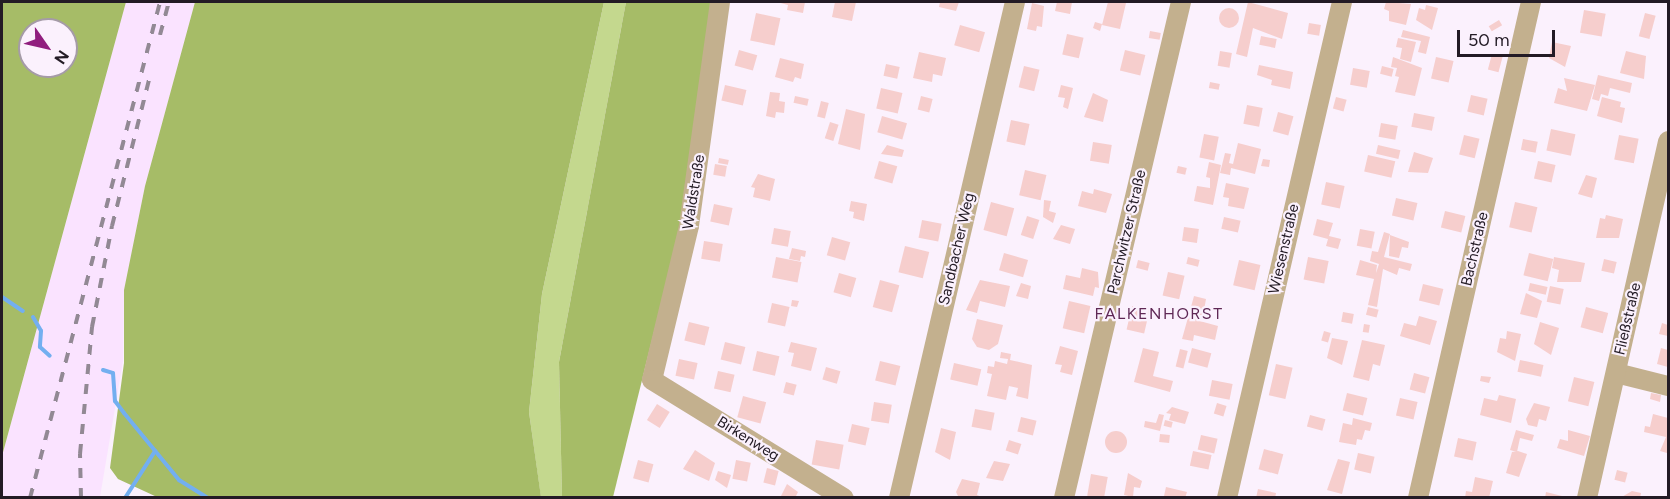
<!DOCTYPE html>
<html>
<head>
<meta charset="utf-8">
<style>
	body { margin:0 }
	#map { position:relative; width:1670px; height:499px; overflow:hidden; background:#fbf1fd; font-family:Figtree,sans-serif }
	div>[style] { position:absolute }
	.built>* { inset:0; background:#fae3ff }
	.green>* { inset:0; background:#c4d88e }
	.forest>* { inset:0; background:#a6bc67 }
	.stream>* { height:4px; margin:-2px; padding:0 2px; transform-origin:2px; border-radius:2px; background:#73aff0 }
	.building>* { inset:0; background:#f6cecd; transform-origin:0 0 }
	.round { border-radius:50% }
	.minor>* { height:20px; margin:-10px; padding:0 10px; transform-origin:10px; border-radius:10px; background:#c3b08e }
	.rail>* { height:4px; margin-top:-2px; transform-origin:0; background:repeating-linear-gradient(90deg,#928994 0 10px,transparent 0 20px) }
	span { translate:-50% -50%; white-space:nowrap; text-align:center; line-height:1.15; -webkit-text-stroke:4.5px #fbf1fd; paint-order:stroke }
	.street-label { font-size:15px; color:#231b25 }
	.neighbourhood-label { font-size:16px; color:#5f2855; letter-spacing:1.5px }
	.frame { position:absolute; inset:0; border:3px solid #231b25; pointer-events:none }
	.north { position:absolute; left:18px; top:18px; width:60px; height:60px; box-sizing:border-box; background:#fbf1fd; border:2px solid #a59ba7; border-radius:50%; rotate:124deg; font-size:16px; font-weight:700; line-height:24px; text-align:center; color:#231b25 }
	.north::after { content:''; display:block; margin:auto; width:21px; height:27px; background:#901e7e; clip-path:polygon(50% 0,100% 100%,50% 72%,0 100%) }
	.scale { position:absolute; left:1457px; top:30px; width:98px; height:27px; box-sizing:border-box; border:3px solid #231b25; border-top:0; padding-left:8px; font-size:18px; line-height:21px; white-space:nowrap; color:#231b25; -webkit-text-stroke:4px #fbf1fd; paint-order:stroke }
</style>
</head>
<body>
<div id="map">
	<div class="built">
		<div style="clip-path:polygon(126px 2px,195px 2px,145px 186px,124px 290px,123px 361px,100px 497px,2px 498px,2px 456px)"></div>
	</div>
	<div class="green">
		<div style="clip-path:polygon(604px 2px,626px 2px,559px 362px,562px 497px,541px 498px,529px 412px,542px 294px)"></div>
	</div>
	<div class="forest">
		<div style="clip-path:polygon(evenodd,2px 2px,126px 2px,2px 456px,2px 2px,30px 30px,66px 30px,66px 66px,30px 66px,30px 30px)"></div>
		<div style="clip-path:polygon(195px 2px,604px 2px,542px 294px,529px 412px,541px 497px,157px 497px,118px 479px,110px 468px,124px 363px,124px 290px,145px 186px)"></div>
		<div style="clip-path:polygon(626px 2px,713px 2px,686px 203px,613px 497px,562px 498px,559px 362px)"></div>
	</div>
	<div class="stream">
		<div style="left:2px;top:297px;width:25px;rotate:34deg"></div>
		<div style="left:33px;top:317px;width:16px;rotate:60deg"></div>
		<div style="left:41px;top:331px;width:16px;rotate:94deg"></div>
		<div style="left:40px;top:347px;width:13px;rotate:42deg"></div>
		<div style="left:103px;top:370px;width:10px;rotate:17deg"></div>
		<div style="left:113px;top:373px;width:28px;rotate:86deg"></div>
		<div style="left:115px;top:401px;width:15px;rotate:53deg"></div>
		<div style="left:124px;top:413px;width:87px;rotate:50.6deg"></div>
		<div style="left:179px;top:480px;width:34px;rotate:32deg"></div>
		<div style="left:125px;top:498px;width:56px;rotate:-57.4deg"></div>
	</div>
	<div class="building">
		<div style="clip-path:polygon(777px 2px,805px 2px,803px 13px,787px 10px,788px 5px)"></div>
		<div style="clip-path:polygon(835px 2px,856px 2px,852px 21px,832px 17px)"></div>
		<div style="clip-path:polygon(940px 2px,959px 2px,956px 11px,939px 7px)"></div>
		<div style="clip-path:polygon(1057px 2px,1072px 2px,1070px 14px,1055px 11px)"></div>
		<div style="clip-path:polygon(1108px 2px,1126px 3px,1120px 29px,1102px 25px)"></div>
		<div style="clip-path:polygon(1248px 2px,1288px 13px,1282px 39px,1253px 28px,1247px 57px,1236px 54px)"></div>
		<div style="clip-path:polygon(1386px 2px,1411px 4px,1406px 25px,1389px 21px,1389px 11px,1384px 9px)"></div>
		<div style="clip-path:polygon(1032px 3px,1044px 6px,1042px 27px,1037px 26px,1036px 31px,1027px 29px)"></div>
		<div style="clip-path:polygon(1426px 5px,1438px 8px,1432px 30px,1416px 20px,1419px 8px,1425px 10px)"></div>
		<div class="round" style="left:1219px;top:8px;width:20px;height:20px"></div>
		<div style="left:1584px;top:10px;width:22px;height:23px;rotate:10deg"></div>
		<div style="left:756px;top:13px;width:25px;height:28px;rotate:12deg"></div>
		<div style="left:1645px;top:13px;width:11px;height:24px;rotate:15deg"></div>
		<div style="left:1499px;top:20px;width:6px;height:12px;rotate:59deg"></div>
		<div style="clip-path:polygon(1095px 22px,1102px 24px,1100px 31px,1093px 28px)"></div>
		<div style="left:1309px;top:23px;width:12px;height:11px;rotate:9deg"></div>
		<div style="left:960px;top:25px;width:26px;height:21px;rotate:16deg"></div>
		<div style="clip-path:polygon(1403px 30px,1430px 37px,1426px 54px,1418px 52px,1421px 41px,1401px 37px)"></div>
		<div style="left:1150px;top:31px;width:11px;height:7px;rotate:10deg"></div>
		<div style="left:1067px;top:34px;width:17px;height:21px;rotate:13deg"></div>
		<div style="left:1261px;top:36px;width:16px;height:9px;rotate:11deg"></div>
		<div style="clip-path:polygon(1398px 38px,1416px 42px,1411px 62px,1400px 59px,1402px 48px,1396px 47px)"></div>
		<div style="clip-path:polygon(1552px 42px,1571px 46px,1565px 67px,1549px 58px)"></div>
		<div style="left:739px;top:50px;width:19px;height:16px;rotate:16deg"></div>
		<div style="left:1125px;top:50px;width:21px;height:21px;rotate:14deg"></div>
		<div style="left:1220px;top:51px;width:12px;height:15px;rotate:9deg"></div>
		<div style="clip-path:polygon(1626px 51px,1646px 56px,1644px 79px,1620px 73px)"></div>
		<div style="clip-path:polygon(919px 52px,946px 58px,942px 76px,933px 74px,932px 82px,913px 78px)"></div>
		<div style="left:1492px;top:54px;width:11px;height:16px;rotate:15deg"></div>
		<div style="clip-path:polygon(1393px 57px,1422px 68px,1415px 96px,1395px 92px,1399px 77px,1395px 76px,1397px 68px,1391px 67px)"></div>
		<div style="left:1436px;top:57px;width:18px;height:22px;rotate:13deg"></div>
		<div style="clip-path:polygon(780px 58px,804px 64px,801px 79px,795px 77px,793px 82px,775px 77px)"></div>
		<div style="left:886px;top:64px;width:14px;height:12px;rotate:12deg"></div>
		<div style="clip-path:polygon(1259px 65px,1293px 72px,1290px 89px,1271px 85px,1272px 80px,1257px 75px)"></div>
		<div style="left:1024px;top:66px;width:16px;height:22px;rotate:14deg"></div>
		<div style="left:1382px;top:66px;width:12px;height:8px;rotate:14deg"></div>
		<div style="left:1353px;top:68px;width:17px;height:17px;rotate:10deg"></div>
		<div style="clip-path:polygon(1598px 75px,1632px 83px,1630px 93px,1610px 88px,1608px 96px,1601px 94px,1599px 101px,1592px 99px)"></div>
		<div style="clip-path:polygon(1564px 78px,1595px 85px,1587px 111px,1554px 103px,1558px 88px,1567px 91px)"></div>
		<div style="left:1210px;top:82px;width:10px;height:6px;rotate:11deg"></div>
		<div style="left:725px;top:85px;width:22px;height:16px;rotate:13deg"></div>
		<div style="clip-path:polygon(1061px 85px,1073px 88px,1068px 109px,1063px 107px,1065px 98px,1058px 97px)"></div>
		<div style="left:881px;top:88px;width:22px;height:21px;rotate:13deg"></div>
		<div style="clip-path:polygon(770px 92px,780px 93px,779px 101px,785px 102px,784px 113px,776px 112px,775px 118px,766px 116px)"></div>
		<div style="clip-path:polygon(1093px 93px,1108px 100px,1103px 122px,1084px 117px)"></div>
		<div style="left:1471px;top:95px;width:17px;height:17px;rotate:13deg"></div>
		<div style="left:795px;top:96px;width:14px;height:7px;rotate:12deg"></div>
		<div style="left:921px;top:96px;width:12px;height:14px;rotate:14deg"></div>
		<div style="left:1336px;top:97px;width:11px;height:12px;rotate:15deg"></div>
		<div style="clip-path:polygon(1602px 97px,1621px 102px,1620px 107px,1625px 108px,1622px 123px,1597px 116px)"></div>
		<div style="left:821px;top:101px;width:8px;height:16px;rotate:14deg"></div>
		<div style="left:1247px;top:105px;width:16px;height:19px;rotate:11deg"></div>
		<div style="clip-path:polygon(846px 109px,865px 114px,860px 150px,838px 144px)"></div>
		<div style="left:1278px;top:112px;width:16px;height:20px;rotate:15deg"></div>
		<div style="left:1414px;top:113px;width:21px;height:14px;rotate:11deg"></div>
		<div style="left:882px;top:116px;width:26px;height:17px;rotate:16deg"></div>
		<div style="left:1011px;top:120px;width:19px;height:22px;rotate:12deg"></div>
		<div style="left:830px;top:122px;width:9px;height:17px;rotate:18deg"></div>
		<div style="left:1381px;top:123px;width:17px;height:14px;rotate:10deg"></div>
		<div style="left:1551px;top:129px;width:25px;height:22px;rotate:12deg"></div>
		<div style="left:1204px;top:134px;width:15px;height:24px;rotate:11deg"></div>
		<div style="left:1464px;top:135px;width:16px;height:20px;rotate:14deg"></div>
		<div style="left:1619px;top:135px;width:20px;height:25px;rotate:11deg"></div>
		<div style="left:1523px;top:139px;width:15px;height:11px;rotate:11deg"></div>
		<div style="left:1093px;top:142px;width:19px;height:19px;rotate:9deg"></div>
		<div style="clip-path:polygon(1238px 143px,1261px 149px,1255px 174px,1231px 168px,1230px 175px,1220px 173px,1225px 153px,1231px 154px,1229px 163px,1233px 164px)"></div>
		<div style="clip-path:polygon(887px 145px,904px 150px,902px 157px,881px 154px)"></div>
		<div style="left:1378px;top:145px;width:23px;height:9px;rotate:13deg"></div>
		<div style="clip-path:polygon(1414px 152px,1433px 158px,1428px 173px,1408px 172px)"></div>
		<div style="left:1368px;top:155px;width:28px;height:17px;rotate:13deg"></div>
		<div style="left:719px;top:158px;width:10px;height:5px;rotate:11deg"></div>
		<div style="clip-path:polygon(1263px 159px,1270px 160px,1269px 167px,1261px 166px)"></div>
		<div style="left:879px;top:161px;width:19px;height:18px;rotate:16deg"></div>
		<div style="left:1538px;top:161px;width:18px;height:18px;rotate:13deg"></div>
		<div style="clip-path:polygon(1209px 162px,1221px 165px,1213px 205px,1194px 201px,1197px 186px,1210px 188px,1210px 178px,1206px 177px)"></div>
		<div style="left:715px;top:164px;width:12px;height:11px;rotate:9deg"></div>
		<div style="left:1178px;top:166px;width:9px;height:7px;rotate:13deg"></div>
		<div style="left:1025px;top:170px;width:22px;height:26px;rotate:13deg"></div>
		<div style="clip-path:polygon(758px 174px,775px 179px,770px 201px,753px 197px,755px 188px,751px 187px)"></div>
		<div style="clip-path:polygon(1586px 175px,1597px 178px,1592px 198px,1578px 194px)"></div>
		<div style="left:1326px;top:182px;width:19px;height:23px;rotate:12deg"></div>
		<div style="clip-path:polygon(1226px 183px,1249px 188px,1244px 209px,1228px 206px,1229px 198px,1223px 197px)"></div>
		<div style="clip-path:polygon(1094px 189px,1112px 194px,1106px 213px,1078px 206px,1082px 191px,1093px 194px)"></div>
		<div style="left:1396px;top:198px;width:22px;height:18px;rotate:13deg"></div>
		<div style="clip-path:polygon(1044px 200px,1051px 201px,1049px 211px,1056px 213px,1053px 223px,1043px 217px)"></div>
		<div style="clip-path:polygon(851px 201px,867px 204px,864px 221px,853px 218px,854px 212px,849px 211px)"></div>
		<div style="left:991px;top:202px;width:24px;height:29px;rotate:15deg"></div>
		<div style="left:1515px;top:202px;width:23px;height:26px;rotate:13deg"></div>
		<div style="left:714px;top:204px;width:19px;height:18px;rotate:12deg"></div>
		<div style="left:1445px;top:211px;width:21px;height:17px;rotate:14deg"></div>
		<div style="clip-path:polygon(1606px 215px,1623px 219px,1619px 238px,1596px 238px,1600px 218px,1605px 219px)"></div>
		<div style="left:1027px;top:216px;width:13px;height:20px;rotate:18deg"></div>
		<div style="left:1224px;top:217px;width:17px;height:12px;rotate:13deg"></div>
		<div style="clip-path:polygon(1317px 219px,1333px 223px,1329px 236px,1341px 239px,1338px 249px,1326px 246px,1328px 239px,1313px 235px)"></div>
		<div style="left:922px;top:220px;width:20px;height:18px;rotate:11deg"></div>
		<div style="clip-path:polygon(1061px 225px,1075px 229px,1070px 244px,1053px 239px)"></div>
		<div style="left:1184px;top:227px;width:15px;height:14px;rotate:8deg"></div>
		<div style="left:774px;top:228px;width:17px;height:16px;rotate:10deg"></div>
		<div style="left:1360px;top:229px;width:15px;height:17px;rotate:11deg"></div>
		<div style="clip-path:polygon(1384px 232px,1390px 234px,1384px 257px,1412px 264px,1410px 271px,1399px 268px,1397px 275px,1383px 269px,1377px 307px,1368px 305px,1374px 279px,1356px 275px,1360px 260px,1377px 265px,1376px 273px,1379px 264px,1370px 261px,1372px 251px,1378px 252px)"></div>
		<div style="clip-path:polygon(1390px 235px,1409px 242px,1408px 248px,1402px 247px,1399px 258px,1389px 256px)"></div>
		<div style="left:832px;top:237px;width:19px;height:19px;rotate:16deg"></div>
		<div style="left:704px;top:241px;width:19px;height:18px;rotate:9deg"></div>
		<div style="left:905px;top:246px;width:25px;height:27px;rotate:14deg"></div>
		<div style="clip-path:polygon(792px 248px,806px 251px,805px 257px,801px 256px,800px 261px,789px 259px)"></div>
		<div style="left:1004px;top:253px;width:25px;height:18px;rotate:16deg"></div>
		<div style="left:1529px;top:253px;width:25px;height:23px;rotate:14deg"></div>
		<div style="left:776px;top:257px;width:26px;height:21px;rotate:11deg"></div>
		<div style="left:1188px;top:257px;width:12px;height:7px;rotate:14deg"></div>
		<div style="left:1308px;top:257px;width:21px;height:23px;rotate:11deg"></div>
		<div style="clip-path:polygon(1554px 257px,1585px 263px,1581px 282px,1557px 282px,1559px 270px,1552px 268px)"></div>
		<div style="left:1604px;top:259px;width:13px;height:12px;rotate:13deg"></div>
		<div style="left:1138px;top:260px;width:12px;height:8px;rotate:14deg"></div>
		<div style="left:1239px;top:260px;width:22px;height:26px;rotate:13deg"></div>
		<div style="clip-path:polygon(1082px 268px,1098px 272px,1099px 288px,1095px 287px,1093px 296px,1063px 289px,1066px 275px,1080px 278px)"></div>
		<div style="left:1168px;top:272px;width:17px;height:24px;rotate:13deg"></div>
		<div style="left:839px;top:273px;width:18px;height:20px;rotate:16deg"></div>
		<div style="left:880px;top:280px;width:20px;height:28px;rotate:15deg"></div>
		<div style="clip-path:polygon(980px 280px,1010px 286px,1005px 307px,980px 301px,977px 313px,966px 310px)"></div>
		<div style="clip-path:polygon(1021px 283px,1031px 286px,1028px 299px,1016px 296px)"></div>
		<div style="left:1530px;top:283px;width:18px;height:8px;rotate:13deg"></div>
		<div style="left:1423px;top:284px;width:21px;height:17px;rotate:14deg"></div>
		<div style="left:1550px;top:286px;width:14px;height:16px;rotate:12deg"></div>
		<div style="clip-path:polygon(1526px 293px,1542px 301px,1537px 318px,1520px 314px)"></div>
		<div style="clip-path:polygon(1194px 296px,1206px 299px,1203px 316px,1197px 315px,1196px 320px,1218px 326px,1215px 340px,1194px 335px,1193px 341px,1182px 339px)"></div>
		<div style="clip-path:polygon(792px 300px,799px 301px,797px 307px,791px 306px)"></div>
		<div style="left:1069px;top:301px;width:22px;height:28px;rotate:13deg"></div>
		<div style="left:772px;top:303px;width:18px;height:20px;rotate:13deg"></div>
		<div style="left:1132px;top:306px;width:18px;height:24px;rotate:13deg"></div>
		<div style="left:1368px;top:307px;width:11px;height:8px;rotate:15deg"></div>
		<div style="left:1586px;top:307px;width:23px;height:21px;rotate:15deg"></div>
		<div style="left:1343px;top:312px;width:11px;height:10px;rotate:10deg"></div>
		<div style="clip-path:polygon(1419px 316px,1437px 321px,1430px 345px,1400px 336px,1404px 323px,1416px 326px)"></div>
		<div style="clip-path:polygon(977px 319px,1003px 325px,998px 344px,989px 350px,977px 347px,972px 339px)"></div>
		<div style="left:689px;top:322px;width:21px;height:19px;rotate:14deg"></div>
		<div style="clip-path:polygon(1540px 322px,1559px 328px,1551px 355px,1534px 344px)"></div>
		<div style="clip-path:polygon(1662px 323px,1668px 325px,1668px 336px,1659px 334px)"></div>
		<div style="left:1364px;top:324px;width:6px;height:8px;rotate:9deg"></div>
		<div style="left:1324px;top:331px;width:7px;height:10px;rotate:16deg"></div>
		<div style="clip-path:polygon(1507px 331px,1521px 334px,1515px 361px,1497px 352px,1500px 338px,1506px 339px)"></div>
		<div style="clip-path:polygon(1332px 338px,1348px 341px,1342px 365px,1327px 358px)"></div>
		<div style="clip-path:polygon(1362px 340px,1385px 345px,1380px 366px,1373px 364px,1369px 381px,1353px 377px)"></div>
		<div style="left:725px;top:342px;width:21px;height:18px;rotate:14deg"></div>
		<div style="clip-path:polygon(791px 342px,817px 348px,811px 371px,791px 366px,794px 353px,788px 352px)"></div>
		<div style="clip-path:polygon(1060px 346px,1078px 351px,1072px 375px,1060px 372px,1062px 365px,1055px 364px)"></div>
		<div style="clip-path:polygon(1143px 348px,1159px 352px,1153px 376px,1173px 381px,1170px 392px,1134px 382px)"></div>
		<div style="left:1192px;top:348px;width:20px;height:15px;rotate:15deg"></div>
		<div style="clip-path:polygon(1661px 348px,1668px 350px,1668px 367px,1657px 364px)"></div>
		<div style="left:1180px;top:349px;width:8px;height:18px;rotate:14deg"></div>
		<div style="left:757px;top:351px;width:23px;height:20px;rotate:13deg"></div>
		<div style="clip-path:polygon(1001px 352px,1011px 354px,1010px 360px,1032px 365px,1028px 399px,1016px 396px,1018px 388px,1009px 386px,1006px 400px,987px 396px,992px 374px,987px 373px,988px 366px,994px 367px,995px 361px,1007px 364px,1008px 359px,1000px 358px)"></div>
		<div style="left:679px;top:359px;width:19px;height:17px;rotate:12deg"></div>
		<div style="left:1520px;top:360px;width:24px;height:12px;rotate:12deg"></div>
		<div style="left:880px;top:361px;width:21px;height:20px;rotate:14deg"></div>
		<div style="left:954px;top:363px;width:28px;height:17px;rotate:13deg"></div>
		<div style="left:1276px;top:364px;width:17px;height:32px;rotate:13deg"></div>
		<div style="left:826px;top:367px;width:15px;height:13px;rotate:16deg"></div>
		<div style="left:718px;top:371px;width:17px;height:18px;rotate:13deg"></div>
		<div style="left:1414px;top:373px;width:16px;height:17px;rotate:15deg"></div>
		<div style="clip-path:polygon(1481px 376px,1491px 377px,1489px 383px,1480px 381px)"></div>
		<div style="left:1574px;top:377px;width:21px;height:25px;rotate:14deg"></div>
		<div style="left:1212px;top:380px;width:21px;height:16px;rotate:11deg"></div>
		<div style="left:786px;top:382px;width:11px;height:11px;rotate:15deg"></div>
		<div style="left:1347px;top:393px;width:21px;height:18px;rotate:14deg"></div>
		<div style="clip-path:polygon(1651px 393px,1661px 395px,1660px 402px,1650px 399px)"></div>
		<div style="clip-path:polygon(1499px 395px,1516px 399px,1511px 423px,1480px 415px,1484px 398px,1497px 401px)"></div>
		<div style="left:743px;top:396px;width:24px;height:22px;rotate:15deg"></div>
		<div style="left:1400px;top:398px;width:18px;height:18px;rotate:13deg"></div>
		<div style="left:874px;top:402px;width:18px;height:19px;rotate:9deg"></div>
		<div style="left:1217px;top:403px;width:10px;height:11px;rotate:17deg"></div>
		<div style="clip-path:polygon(1534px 403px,1550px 407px,1546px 421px,1539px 419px,1537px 427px,1528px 425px,1526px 419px)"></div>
		<div style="left:657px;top:404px;width:15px;height:19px;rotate:32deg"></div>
		<div style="clip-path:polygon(1172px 407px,1189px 412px,1185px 424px,1169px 420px,1171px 414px,1166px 413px)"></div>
		<div style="left:975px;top:409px;width:20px;height:18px;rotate:11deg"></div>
		<div style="clip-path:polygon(1159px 414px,1164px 415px,1160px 431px,1144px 427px,1145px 421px,1156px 423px)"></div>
		<div style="clip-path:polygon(1653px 414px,1668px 418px,1667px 453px,1660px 451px,1666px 437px,1644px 432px,1645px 426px,1650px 427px)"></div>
		<div style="left:1310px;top:415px;width:16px;height:12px;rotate:15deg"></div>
		<div style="left:1021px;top:417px;width:16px;height:15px;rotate:14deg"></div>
		<div style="clip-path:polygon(1353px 418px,1372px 423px,1370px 431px,1365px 430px,1362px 440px,1357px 439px,1356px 445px,1339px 442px,1343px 423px,1352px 425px)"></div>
		<div style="left:1165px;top:420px;width:8px;height:6px;rotate:14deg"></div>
		<div style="left:852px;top:424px;width:18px;height:18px;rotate:13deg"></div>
		<div style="clip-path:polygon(941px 428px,956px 432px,950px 460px,935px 452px)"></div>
		<div style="clip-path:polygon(1516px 430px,1534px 435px,1532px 441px,1520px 438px,1517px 452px,1510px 450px)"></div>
		<div style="clip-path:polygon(1568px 430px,1590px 436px,1584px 456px,1557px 448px,1560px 439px,1568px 441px)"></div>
		<div class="round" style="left:1105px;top:431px;width:22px;height:22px"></div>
		<div style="left:1160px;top:434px;width:10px;height:8px;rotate:6deg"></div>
		<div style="left:1201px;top:435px;width:17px;height:15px;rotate:13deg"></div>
		<div style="left:1458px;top:438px;width:19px;height:19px;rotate:12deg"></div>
		<div style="left:816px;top:440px;width:28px;height:25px;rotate:10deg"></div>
		<div style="left:1009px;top:440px;width:13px;height:11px;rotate:18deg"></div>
		<div style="left:1264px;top:449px;width:20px;height:21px;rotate:15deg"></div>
		<div style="clip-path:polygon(695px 450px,715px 463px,709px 481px,683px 469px)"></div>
		<div style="left:1193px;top:451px;width:19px;height:15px;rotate:12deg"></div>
		<div style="clip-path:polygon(1518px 451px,1527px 454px,1519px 477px,1506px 473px,1512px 452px)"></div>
		<div style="left:1358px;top:453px;width:17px;height:17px;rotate:13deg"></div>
		<div style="clip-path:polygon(1338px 459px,1350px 462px,1342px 494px,1327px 490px)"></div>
		<div style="left:638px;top:460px;width:16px;height:19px;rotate:15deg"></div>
		<div style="left:736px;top:460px;width:15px;height:19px;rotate:11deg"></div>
		<div style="clip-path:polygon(994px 461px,1010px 464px,1003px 481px,986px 478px)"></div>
		<div style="left:767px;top:468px;width:12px;height:15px;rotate:14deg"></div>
		<div style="left:1617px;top:470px;width:11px;height:10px;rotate:15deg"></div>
		<div style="clip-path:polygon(718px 471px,731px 475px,727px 488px,715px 480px)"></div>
		<div style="clip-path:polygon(1128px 473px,1142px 481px,1140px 488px,1134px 487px,1133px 497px,1124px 495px)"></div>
		<div style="left:1091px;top:474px;width:17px;height:22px;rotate:10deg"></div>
		<div style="clip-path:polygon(1475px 477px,1493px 481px,1489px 498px,1465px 498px,1466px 491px,1472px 492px)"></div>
		<div style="clip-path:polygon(962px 479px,980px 483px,977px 495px,985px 498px,959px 498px,956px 492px)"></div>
		<div style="clip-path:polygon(787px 484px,798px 492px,795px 498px,780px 498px)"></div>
		<div style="clip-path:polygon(1166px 487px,1187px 492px,1185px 498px,1164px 496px)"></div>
		<div style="clip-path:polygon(1258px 489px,1276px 493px,1275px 498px,1256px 498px)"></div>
		<div style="clip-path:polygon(1632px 491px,1641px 493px,1640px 498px,1620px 498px)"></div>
		<div style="clip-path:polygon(1546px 492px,1566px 497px,1566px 498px,1545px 498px)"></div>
	</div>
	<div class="minor">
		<div style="left:720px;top:2px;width:226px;rotate:97.9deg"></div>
		<div style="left:689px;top:226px;width:158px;rotate:103.5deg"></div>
		<div style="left:652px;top:380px;width:225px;rotate:31.6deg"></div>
		<div style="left:1616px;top:373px;width:54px;rotate:14deg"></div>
		<div style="left:899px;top:498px;width:509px;rotate:-76.84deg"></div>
		<div style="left:1064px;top:498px;width:510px;rotate:-76.73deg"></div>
		<div style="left:1227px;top:498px;width:509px;rotate:-76.95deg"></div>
		<div style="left:1418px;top:498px;width:509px;rotate:-77.17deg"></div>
		<div style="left:1587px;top:498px;width:366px;rotate:-77.2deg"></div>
	</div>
	<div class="rail">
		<div style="left:160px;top:35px;width:34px;rotate:-75deg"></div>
		<div style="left:30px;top:498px;width:513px;rotate:-75.31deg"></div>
		<div style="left:81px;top:498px;width:44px;rotate:-91.3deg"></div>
		<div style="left:80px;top:454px;width:128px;rotate:-84.6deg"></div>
		<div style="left:92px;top:327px;width:103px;rotate:-78.8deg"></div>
		<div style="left:112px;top:226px;width:155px;rotate:-75.8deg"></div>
	</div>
	<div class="street-label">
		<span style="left:694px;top:192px;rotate:-81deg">Waldstraße</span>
		<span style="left:1127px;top:232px;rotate:-77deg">Parchwitzer Straße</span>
		<span style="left:957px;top:249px;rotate:-77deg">Sandbacher Weg</span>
		<span style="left:1284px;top:249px;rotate:-77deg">Wiesenstraße</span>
		<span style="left:1475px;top:249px;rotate:-77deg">Bachstraße</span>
		<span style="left:1628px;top:319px;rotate:-77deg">Fließstraße</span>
		<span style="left:748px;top:439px;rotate:32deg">Birkenweg</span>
	</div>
	<div class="neighbourhood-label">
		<span style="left:1159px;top:314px">FALKENHORST</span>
	</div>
	<div class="frame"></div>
	<div class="north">N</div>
	<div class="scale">50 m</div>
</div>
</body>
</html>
